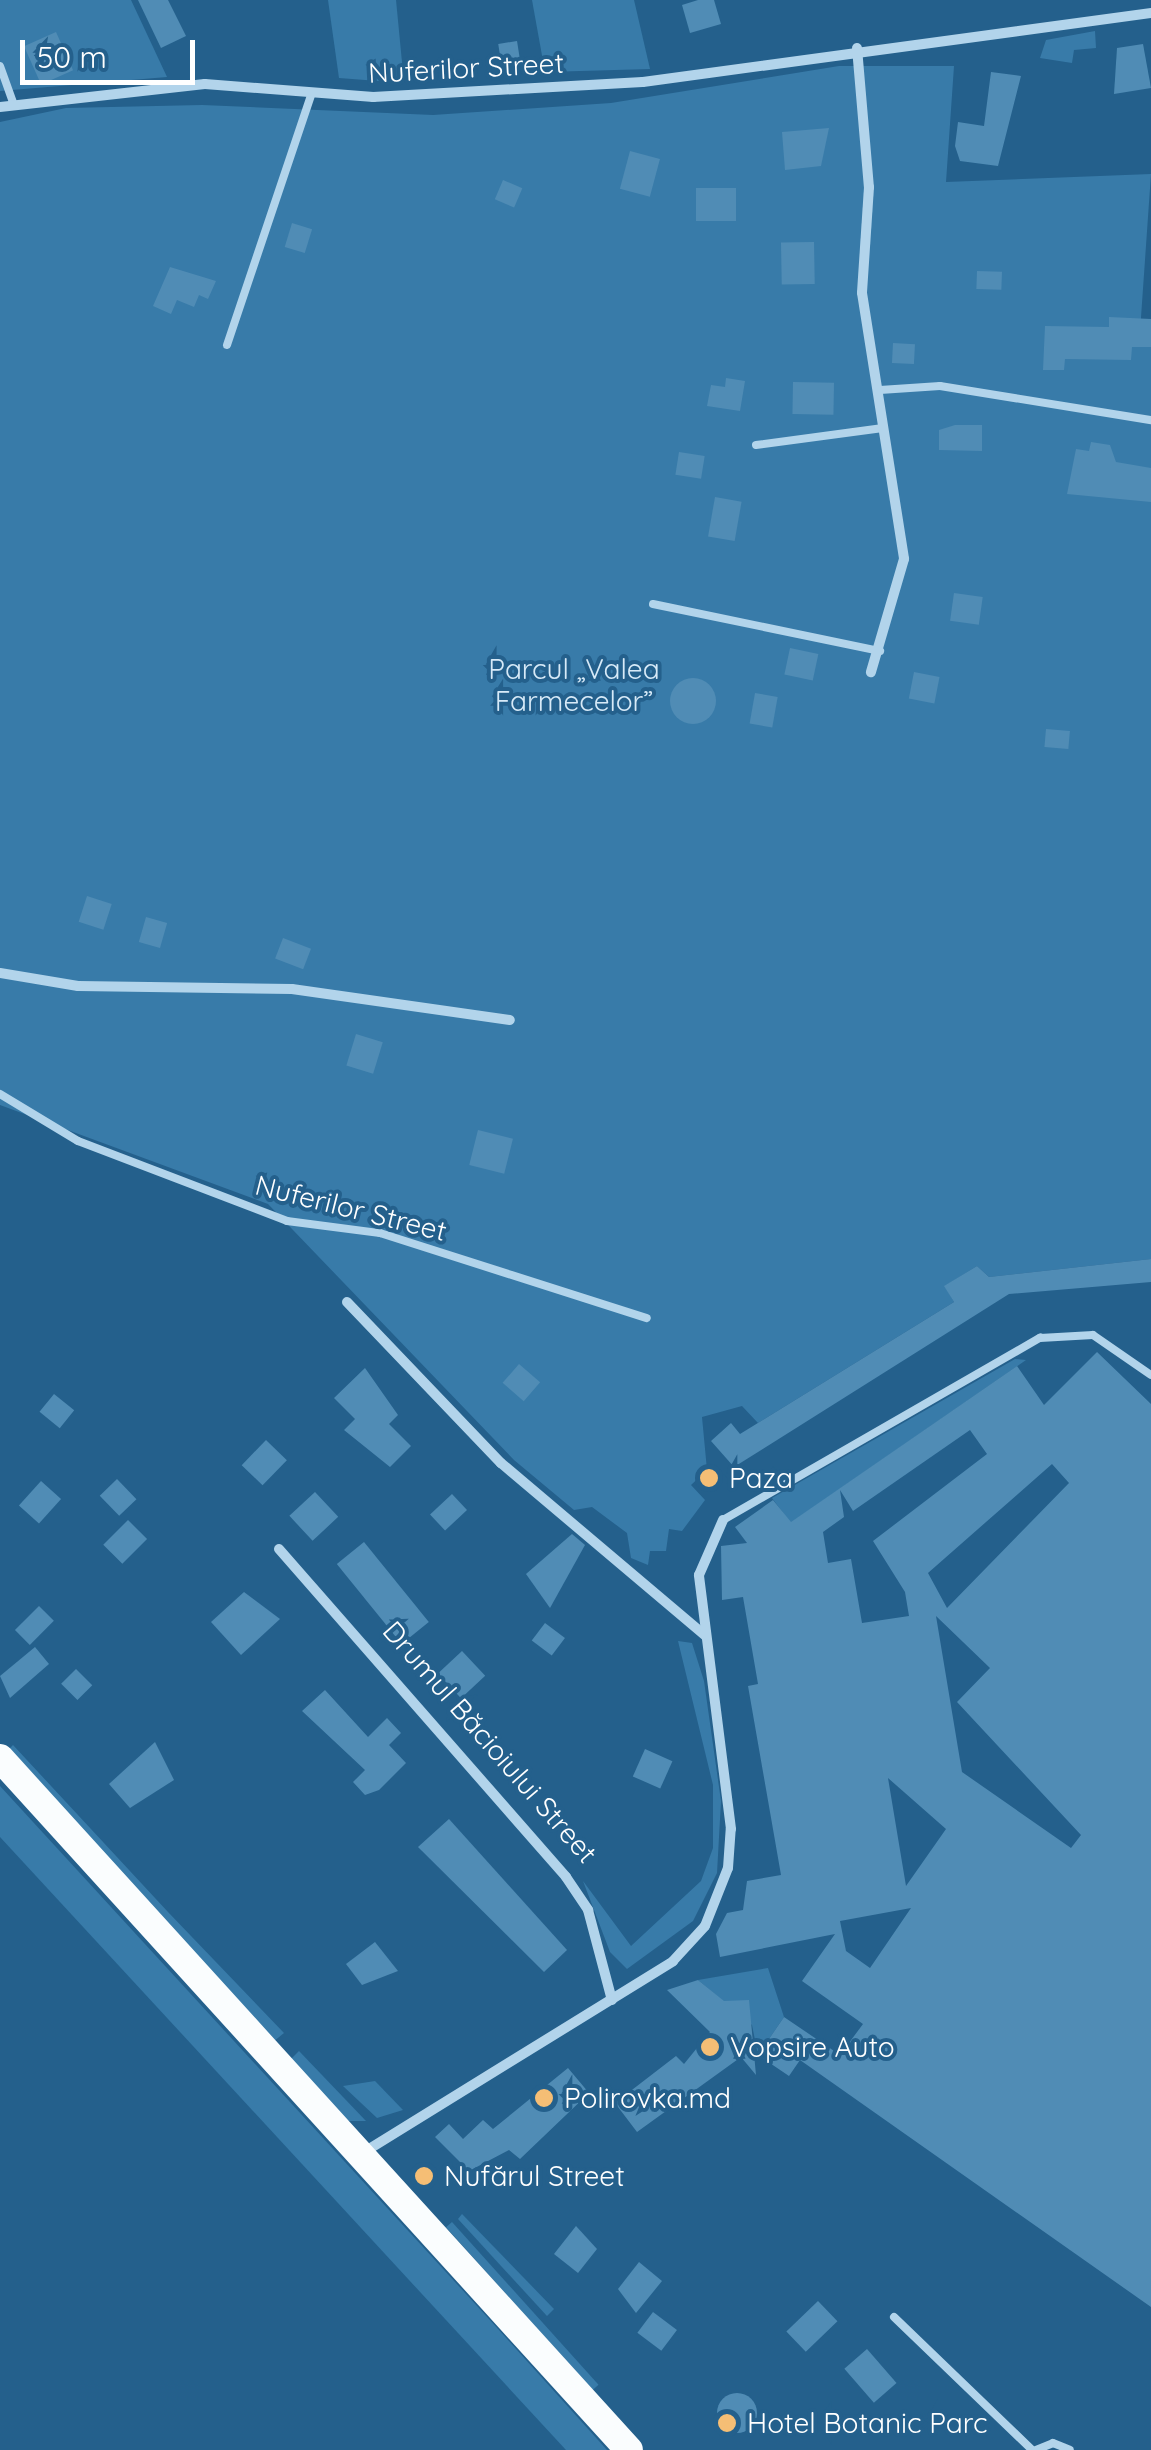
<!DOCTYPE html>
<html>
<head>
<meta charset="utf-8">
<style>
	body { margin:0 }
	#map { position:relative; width:1151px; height:2450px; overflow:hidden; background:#24608c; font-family:Quicksand,sans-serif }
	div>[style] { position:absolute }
	.green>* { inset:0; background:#387ba9; transform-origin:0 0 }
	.building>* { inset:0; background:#508cb5; transform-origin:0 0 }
	.round { border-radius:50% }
	.service>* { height:8px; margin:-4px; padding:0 4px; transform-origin:4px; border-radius:4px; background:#b2d4eb }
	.minor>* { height:10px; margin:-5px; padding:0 5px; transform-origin:5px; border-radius:5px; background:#b2d4eb }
	.trunk>* { height:28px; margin:-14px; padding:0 14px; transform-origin:14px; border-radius:14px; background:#fafdfe }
	.dots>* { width:28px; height:28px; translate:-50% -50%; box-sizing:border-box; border:5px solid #24608c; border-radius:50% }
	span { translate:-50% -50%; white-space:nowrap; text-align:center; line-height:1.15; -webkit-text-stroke:8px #24608c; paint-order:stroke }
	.street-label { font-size:28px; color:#fff }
	.park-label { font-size:28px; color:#d7eaf8 }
	.poi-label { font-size:28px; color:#fff }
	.left { translate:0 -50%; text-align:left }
	.scale { position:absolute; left:20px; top:40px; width:175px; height:45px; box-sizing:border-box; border:5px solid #fff; border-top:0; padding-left:12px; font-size:30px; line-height:35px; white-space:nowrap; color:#fff; -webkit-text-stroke:8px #24608c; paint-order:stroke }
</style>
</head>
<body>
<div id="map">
	<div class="green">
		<div style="clip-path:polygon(0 0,131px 0,167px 77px,0 91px)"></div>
		<div style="clip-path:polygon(328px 0,396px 0,404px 83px,339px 78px)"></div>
		<div style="clip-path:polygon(532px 0,634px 0,650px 69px,545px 72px)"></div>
		<div style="clip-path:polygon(1095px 31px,1096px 48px,1074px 50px,1072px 63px,1040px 58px,1046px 40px)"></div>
		<div style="clip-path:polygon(839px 66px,954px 66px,946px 182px,1151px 174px,1139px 346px,1151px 347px,1151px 1259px,989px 1277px,977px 1266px,945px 1286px,954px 1302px,758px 1423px,742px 1406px,702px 1417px,707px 1470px,691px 1485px,705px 1500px,682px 1531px,669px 1529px,666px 1551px,650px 1551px,648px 1565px,631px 1558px,627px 1533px,592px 1507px,574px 1510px,514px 1460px,268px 1204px,0 1105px,0 122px,66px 108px,202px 105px,433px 115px,611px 103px)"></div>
		<div style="clip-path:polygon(1015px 1359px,1026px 1360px,753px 1549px,784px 1514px,772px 1498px)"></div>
		<div style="clip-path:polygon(678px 1641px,692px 1643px,704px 1681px,721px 1801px,717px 1873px,693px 1921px,627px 1969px,610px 1952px,583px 1881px,631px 1946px,701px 1881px,713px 1848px,713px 1785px)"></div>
		<div style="clip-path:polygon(13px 1745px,168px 1912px,284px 2033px,273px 2042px,7px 1751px)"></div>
		<div style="clip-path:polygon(0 1786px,489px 2319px,607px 2450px,566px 2450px,0 1837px)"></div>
		<div style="clip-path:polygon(768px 1968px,784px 2017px,758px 2055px,752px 2025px,698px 1980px)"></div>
		<div style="clip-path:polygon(299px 2051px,366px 2121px,344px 2121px,288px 2062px)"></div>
		<div style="clip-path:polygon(375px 2081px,403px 2110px,377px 2118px,343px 2086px)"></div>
		<div style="clip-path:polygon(462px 2214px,554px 2309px,547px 2316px,458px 2219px)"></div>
		<div style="left:452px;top:2222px;width:219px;height:8px;rotate:48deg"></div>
	</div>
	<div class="building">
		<div style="clip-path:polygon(138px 0,168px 0,186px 36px,161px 48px)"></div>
		<div style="clip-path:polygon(698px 0,714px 0,721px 24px,690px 33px,682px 5px)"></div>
		<div style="left:56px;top:32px;width:42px;height:35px;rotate:66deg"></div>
		<div style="left:517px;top:41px;width:20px;height:19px;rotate:81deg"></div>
		<div style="clip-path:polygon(1143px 44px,1151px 88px,1114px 94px,1117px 48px)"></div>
		<div style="clip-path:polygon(991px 72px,1021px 76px,998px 166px,960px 161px,955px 146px,958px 122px,984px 126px)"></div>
		<div style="clip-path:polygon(829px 128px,821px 166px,785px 170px,782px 132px)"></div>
		<div style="left:630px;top:151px;width:31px;height:39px;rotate:15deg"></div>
		<div style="left:503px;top:180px;width:21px;height:21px;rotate:23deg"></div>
		<div style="left:696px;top:188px;width:40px;height:33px"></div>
		<div style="left:292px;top:223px;width:21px;height:25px;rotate:17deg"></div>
		<div style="left:814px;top:242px;width:42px;height:33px;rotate:89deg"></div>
		<div style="clip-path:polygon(170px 267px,216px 281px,208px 299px,199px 295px,194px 307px,177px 300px,171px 314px,153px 306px)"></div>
		<div style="left:977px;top:271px;width:25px;height:18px;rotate:2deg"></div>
		<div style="clip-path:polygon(1109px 317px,1151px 319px,1151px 347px,1132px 347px,1131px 360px,1065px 359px,1064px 370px,1043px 370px,1045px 326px,1109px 327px)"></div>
		<div style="left:893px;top:343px;width:22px;height:20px;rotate:3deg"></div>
		<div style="clip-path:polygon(726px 378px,745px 381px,740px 411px,707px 406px,711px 385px,725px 387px)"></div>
		<div style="left:793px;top:382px;width:41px;height:32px;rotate:1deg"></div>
		<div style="clip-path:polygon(955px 425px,982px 425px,982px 451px,939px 450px,939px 430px)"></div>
		<div style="clip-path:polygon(1091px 442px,1110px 445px,1116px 462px,1151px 468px,1151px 502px,1067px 494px,1076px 449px,1089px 451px)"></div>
		<div style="left:679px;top:452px;width:26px;height:23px;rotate:9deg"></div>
		<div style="left:715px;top:497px;width:27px;height:40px;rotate:10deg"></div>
		<div style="left:954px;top:593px;width:29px;height:28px;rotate:8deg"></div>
		<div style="left:790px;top:648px;width:29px;height:27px;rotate:12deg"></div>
		<div style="left:914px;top:672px;width:26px;height:27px;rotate:11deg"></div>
		<div class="round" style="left:670px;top:678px;width:46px;height:46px"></div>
		<div style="left:755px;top:693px;width:23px;height:31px;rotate:10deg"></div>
		<div style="left:1046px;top:729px;width:24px;height:18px;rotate:5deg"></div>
		<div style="left:87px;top:896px;width:26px;height:27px;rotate:18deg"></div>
		<div style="left:146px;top:917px;width:22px;height:26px;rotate:16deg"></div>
		<div style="left:283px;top:938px;width:30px;height:22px;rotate:21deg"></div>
		<div style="left:356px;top:1034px;width:28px;height:33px;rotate:17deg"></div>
		<div style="left:478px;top:1130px;width:36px;height:36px;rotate:14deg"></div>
		<div style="clip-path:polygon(1151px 1259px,1151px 1282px,1009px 1294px,734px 1467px,711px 1441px,731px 1423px,740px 1434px,954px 1302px,944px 1286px,977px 1266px,989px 1277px)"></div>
		<div style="clip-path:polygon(evenodd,1097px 1352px,1151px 1404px,1151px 2307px,800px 2060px,789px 2076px,758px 2055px,784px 2017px,840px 2055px,863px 2024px,802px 1981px,835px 1934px,720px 1957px,716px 1934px,727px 1913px,743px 1910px,747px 1881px,781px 1875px,748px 1686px,758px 1684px,743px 1597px,722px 1600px,721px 1546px,747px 1543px,735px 1527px,773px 1500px,791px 1522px,1017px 1366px,1044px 1405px,1097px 1352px,970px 1430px,987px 1454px,873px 1541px,905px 1592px,909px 1616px,862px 1623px,851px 1559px,828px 1563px,823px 1532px,844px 1517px,840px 1490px,853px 1511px,970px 1430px,1097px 1352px,1052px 1464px,1069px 1483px,947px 1608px,928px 1573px,1052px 1464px,1097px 1352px,936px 1616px,990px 1668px,957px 1702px,1081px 1835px,1071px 1848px,962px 1772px,936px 1616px,1097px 1352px,888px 1778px,946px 1829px,906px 1886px,888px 1778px,1097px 1352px,911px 1908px,870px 1968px,846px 1951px,840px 1921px,911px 1908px)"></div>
		<div style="left:519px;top:1364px;width:28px;height:25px;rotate:41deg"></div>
		<div style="clip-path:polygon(365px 1368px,398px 1415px,389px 1424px,411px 1446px,390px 1467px,344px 1430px,355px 1419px,334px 1398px)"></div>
		<div style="left:54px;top:1394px;width:26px;height:23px;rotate:39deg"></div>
		<div style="left:266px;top:1440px;width:29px;height:35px;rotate:44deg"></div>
		<div style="left:117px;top:1479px;width:28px;height:24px;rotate:46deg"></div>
		<div style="left:41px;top:1481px;width:27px;height:33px;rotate:42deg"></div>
		<div style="left:315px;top:1492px;width:34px;height:35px;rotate:47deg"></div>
		<div style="left:452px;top:1494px;width:22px;height:30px;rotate:47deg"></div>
		<div style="left:128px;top:1520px;width:27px;height:35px;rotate:45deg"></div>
		<div style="clip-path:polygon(572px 1534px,585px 1545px,550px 1608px,526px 1574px)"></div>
		<div style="left:364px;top:1542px;width:103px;height:35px;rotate:51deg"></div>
		<div style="clip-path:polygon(244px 1592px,280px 1619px,241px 1655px,211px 1622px)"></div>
		<div style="left:39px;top:1606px;width:21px;height:34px;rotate:45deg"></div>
		<div style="left:545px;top:1623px;width:25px;height:22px;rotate:37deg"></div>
		<div style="clip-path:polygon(35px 1647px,49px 1664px,10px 1698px,0 1676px)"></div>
		<div style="left:462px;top:1651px;width:34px;height:33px;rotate:47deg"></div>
		<div style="left:76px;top:1669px;width:23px;height:21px;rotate:45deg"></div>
		<div style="clip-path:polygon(325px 1690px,368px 1737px,387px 1718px,401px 1733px,389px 1745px,406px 1763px,379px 1790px,365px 1795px,353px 1782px,365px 1770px,302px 1711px)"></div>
		<div style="clip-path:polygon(155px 1742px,174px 1780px,130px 1808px,109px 1784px)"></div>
		<div style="left:645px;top:1749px;width:30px;height:30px;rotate:24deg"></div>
		<div style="clip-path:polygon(449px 1819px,567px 1950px,544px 1972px,418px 1847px)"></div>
		<div style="clip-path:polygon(375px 1942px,398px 1971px,362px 1985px,346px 1964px)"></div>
		<div style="clip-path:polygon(698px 1980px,724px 2001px,749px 2000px,756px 2075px,741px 2057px,637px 2132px,615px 2103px,676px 2056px,684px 2064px,710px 2032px,667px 1990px)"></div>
		<div style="clip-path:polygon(568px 2068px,589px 2093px,520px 2159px,509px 2150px,469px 2171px,435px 2137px,449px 2124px,463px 2139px,483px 2120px,493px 2129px)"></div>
		<div style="clip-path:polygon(576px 2226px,597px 2249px,578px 2273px,554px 2254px)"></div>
		<div style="clip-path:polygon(639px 2262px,662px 2281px,636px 2313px,618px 2289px)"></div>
		<div style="left:818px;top:2301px;width:28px;height:44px;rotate:46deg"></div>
		<div style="left:653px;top:2312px;width:30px;height:26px;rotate:37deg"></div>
		<div style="left:867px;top:2349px;width:45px;height:30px;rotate:49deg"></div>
		<div class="round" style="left:717px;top:2393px;width:40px;height:40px"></div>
	</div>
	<div class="service">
		<div style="left:0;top:66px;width:41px;rotate:70.3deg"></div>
		<div style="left:227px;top:345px;width:266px;rotate:-71.4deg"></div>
		<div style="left:880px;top:390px;width:60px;rotate:-3.8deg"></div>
		<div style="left:940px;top:386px;width:214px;rotate:9.2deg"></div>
		<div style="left:756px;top:445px;width:128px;rotate:-7.6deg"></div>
		<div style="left:653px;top:604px;width:232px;rotate:11.7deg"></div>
		<div style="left:0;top:1094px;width:91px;rotate:31.1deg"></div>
		<div style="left:78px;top:1141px;width:224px;rotate:20.9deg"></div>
		<div style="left:287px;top:1221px;width:94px;rotate:7.4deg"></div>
		<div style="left:380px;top:1233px;width:280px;rotate:17.7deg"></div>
		<div style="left:723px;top:1520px;width:366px;rotate:-29.9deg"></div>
		<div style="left:1040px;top:1338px;width:53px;rotate:-3.2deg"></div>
		<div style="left:1093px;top:1335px;width:70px;rotate:34.6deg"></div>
		<div style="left:894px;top:2317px;width:192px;rotate:43.9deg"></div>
		<div style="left:1036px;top:2450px;width:18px;rotate:-22deg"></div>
		<div style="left:1053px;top:2443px;width:18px;rotate:22deg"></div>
	</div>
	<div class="minor">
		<div style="left:857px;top:48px;width:140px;rotate:85.1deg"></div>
		<div style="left:869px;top:187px;width:106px;rotate:93.8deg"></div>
		<div style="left:862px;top:293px;width:269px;rotate:81deg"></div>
		<div style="left:904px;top:559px;width:118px;rotate:106.3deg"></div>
		<div style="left:0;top:107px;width:206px;rotate:-6.4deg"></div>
		<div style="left:205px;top:84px;width:169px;rotate:4.4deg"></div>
		<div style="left:373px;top:97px;width:270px;rotate:-3.2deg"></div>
		<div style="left:643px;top:82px;width:513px;rotate:-7.73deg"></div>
		<div style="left:0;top:973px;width:79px;rotate:9.5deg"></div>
		<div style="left:78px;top:986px;width:214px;rotate:0.8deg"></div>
		<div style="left:292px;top:989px;width:220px;rotate:8.1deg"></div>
		<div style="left:347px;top:1302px;width:223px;rotate:46.3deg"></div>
		<div style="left:501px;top:1463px;width:268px;rotate:40.2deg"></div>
		<div style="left:279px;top:1549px;width:436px;rotate:48.8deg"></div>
		<div style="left:566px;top:1877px;width:40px;rotate:56deg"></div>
		<div style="left:588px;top:1910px;width:93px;rotate:75.1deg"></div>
		<div style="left:361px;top:2154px;width:367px;rotate:-31.7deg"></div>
		<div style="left:673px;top:1961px;width:47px;rotate:-47.6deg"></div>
		<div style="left:705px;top:1926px;width:62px;rotate:-68.4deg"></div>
		<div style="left:728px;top:1868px;width:39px;rotate:-86deg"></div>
		<div style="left:731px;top:1829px;width:256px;rotate:-97.2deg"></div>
		<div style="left:699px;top:1575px;width:60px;rotate:-66.4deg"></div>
	</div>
	<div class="trunk">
		<div style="left:0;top:1758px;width:935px;rotate:47.73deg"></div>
	</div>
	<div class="dots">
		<div style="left:709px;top:1478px;background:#f5be75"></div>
		<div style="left:710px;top:2047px;background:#f5be75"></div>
		<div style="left:544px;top:2098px;background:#f5be75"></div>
		<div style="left:424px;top:2176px;background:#f5be75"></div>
		<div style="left:727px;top:2423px;background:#f5be75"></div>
	</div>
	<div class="street-label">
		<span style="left:466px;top:68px;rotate:-3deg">Nuferilor Street</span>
		<span style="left:351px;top:1208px;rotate:14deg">Nuferilor Street</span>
		<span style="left:490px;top:1742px;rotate:49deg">Drumul Băcioiului Street</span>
	</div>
	<div class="park-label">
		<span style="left:574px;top:685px">Parcul „Valea<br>Farmecelor”</span>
	</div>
	<div class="poi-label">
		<span class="left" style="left:729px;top:1478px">Paza</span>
		<span class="left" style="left:730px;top:2047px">Vopsire Auto</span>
		<span class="left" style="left:564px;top:2098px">Polirovka.md</span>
		<span class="left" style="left:444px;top:2176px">Nufărul Street</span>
		<span class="left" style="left:747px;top:2423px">Hotel Botanic Parc</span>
	</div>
	<div class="scale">50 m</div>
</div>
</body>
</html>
